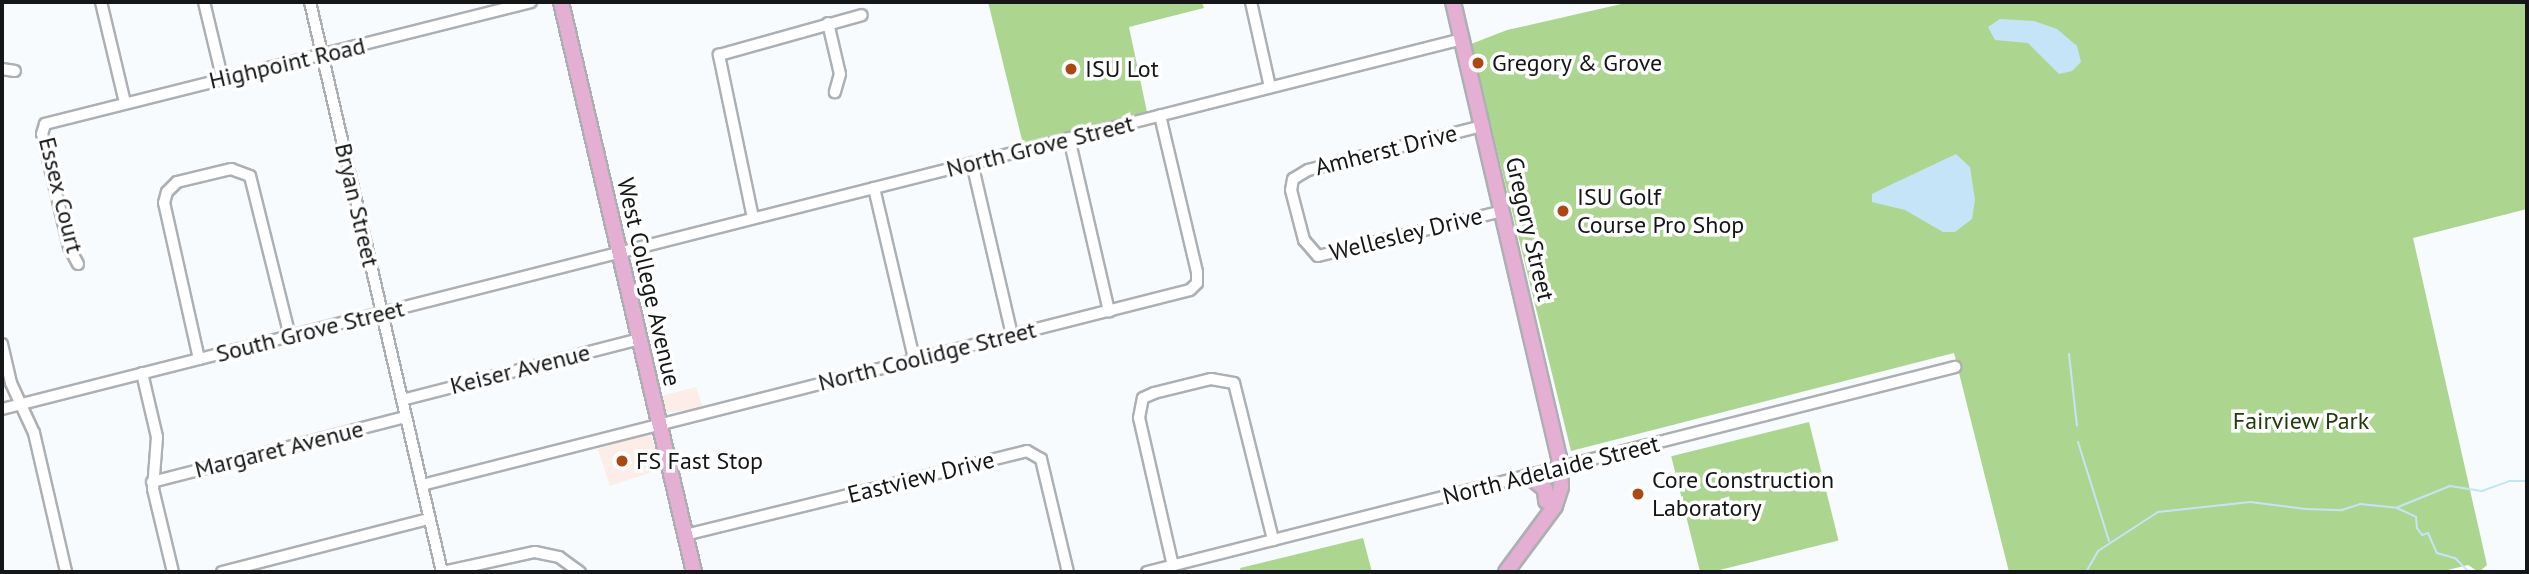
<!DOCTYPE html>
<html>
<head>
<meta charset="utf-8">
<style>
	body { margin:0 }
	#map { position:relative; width:2529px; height:574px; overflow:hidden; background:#f8fbfe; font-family:"PT Sans",sans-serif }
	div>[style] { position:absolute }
	.commercial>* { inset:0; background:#fcede8; transform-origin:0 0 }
	.green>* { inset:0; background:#acd690; transform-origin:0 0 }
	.water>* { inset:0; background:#c6e4f8 }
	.stream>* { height:2px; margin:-1px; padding:0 1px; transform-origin:1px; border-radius:1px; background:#c6e4f8 }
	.roads { filter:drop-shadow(2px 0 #adb0b3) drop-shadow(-2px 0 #adb0b3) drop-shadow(0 2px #adb0b3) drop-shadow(0 -2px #adb0b3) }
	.minor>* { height:10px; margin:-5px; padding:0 5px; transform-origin:5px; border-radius:5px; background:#fff }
	.major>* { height:14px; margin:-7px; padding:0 7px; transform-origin:7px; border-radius:7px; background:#e5afd3 }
	.dots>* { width:19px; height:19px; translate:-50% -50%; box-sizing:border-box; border:4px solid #fff; border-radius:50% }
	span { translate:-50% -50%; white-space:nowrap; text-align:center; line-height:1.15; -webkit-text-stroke:7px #fff; paint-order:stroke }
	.street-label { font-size:24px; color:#141617 }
	.poi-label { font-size:24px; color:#141617 }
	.left { translate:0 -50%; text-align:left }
	.park-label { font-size:24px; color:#213c0a }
	.frame { position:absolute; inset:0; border:4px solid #141617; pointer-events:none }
</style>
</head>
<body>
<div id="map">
	<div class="commercial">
		<div style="clip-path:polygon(696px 387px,703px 408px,665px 413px,661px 396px)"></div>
		<div style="left:650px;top:432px;width:39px;height:55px;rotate:72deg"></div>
	</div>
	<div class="green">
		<div style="clip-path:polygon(988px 2px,1202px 2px,1204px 8px,1129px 27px,1147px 112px,1023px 144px)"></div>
		<div style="clip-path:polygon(1630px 2px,2527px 2px,2527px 209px,2413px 238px,2487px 565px,2479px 572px,2468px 565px,2440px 572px,2009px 572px,1954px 353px,1571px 451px,1471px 44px,1507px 30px)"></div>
		<div style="left:1809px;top:422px;width:122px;height:142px;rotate:76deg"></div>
		<div style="clip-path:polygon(1363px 538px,1372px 572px,1241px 572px,1240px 568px)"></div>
	</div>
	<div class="water">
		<div style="clip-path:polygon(2000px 19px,2034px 21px,2057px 29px,2077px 46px,2081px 62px,2072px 71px,2059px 74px,2028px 43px,1995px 40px,1988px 27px)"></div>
		<div style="clip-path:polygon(1956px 154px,1970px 167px,1975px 200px,1972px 219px,1955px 232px,1943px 232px,1905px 210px,1872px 202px,1872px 194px,1886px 187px)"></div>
	</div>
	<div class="stream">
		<div style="left:2069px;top:354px;width:72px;rotate:83.7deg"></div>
		<div style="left:2078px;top:442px;width:104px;rotate:72.6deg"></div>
		<div style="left:2398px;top:507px;width:56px;rotate:-22deg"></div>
		<div style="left:2450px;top:486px;width:32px;rotate:9deg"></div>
		<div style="left:2482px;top:491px;width:29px;rotate:-20deg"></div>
		<div style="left:2509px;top:481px;width:18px"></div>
		<div style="left:2086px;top:572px;width:24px;rotate:-60deg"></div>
		<div style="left:2098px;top:551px;width:72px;rotate:-33deg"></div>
		<div style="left:2158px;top:512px;width:93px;rotate:-6.2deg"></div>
		<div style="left:2250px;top:502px;width:56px;rotate:7.1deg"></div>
		<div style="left:2306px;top:509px;width:36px;rotate:2deg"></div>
		<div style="left:2342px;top:510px;width:19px;rotate:-18deg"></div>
		<div style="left:2360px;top:504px;width:37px;rotate:6deg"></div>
		<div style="left:2397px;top:508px;width:21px;rotate:25deg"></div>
		<div style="left:2416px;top:517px;width:11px;rotate:85deg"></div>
		<div style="left:2417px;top:528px;width:9px;rotate:54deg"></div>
		<div style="left:2422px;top:535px;width:6px;rotate:-18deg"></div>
		<div style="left:2428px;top:533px;width:22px;rotate:66deg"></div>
		<div style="left:2437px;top:553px;width:19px;rotate:16deg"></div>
		<div style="left:2455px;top:558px;width:20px;rotate:45deg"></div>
	</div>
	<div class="roads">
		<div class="minor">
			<div style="left:101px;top:2px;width:104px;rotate:76.6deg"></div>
			<div style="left:204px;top:2px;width:77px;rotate:76.5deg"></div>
			<div style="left:310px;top:2px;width:585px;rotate:76.96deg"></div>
			<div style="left:1251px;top:2px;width:87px;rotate:77.4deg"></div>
			<div style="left:828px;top:23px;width:52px;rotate:76.8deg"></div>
			<div style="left:840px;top:74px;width:19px;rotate:106deg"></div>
			<div style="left:2px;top:69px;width:13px;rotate:9deg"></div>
			<div style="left:1482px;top:126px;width:179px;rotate:165.8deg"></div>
			<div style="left:1308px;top:170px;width:17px;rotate:149deg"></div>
			<div style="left:1293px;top:179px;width:11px;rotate:100deg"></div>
			<div style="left:1291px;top:190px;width:52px;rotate:75.4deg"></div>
			<div style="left:1304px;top:240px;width:21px;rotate:49deg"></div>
			<div style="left:1318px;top:256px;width:189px;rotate:-13.7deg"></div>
			<div style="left:1069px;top:138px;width:178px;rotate:77deg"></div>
			<div style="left:972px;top:163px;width:177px;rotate:76.9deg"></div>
			<div style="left:874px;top:188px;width:176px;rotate:76.8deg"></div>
			<div style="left:753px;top:218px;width:167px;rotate:-101.8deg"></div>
			<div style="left:719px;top:55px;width:148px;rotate:-15.6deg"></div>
			<div style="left:78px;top:264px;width:19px;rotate:-118deg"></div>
			<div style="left:69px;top:247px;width:116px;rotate:-103.4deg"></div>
			<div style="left:42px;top:134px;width:10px;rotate:-73deg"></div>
			<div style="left:45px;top:124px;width:501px;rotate:-14.09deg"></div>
			<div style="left:2px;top:344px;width:40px;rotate:77deg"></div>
			<div style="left:11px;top:383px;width:55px;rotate:65.3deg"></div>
			<div style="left:34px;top:433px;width:143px;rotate:77deg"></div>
			<div style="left:199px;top:359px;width:160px;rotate:-102.6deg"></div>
			<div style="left:164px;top:203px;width:11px;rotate:-75deg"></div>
			<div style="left:167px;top:192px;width:14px;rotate:-45deg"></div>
			<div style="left:177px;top:182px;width:56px;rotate:-13.5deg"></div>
			<div style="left:231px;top:169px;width:20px;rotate:20deg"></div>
			<div style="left:250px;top:176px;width:165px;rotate:76deg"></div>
			<div style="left:142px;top:373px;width:66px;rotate:76.8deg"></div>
			<div style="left:157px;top:437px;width:52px;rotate:94.4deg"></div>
			<div style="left:153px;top:489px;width:85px;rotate:76.5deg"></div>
			<div style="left:402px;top:400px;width:245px;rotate:-14.4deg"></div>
			<div style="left:2px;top:409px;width:1506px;rotate:-14.22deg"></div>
			<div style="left:152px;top:482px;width:262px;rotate:-14.4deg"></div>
			<div style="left:422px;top:485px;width:792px;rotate:-14.25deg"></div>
			<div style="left:1190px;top:290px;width:10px;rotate:-45deg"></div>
			<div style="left:1197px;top:283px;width:11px;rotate:-90deg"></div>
			<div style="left:1197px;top:272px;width:161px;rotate:-103.3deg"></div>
			<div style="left:685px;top:535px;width:352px;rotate:-13.8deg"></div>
			<div style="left:1027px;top:451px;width:16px;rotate:30deg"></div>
			<div style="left:1041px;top:459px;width:116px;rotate:76.6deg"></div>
			<div style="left:1173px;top:566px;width:152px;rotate:-102.9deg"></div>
			<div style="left:1139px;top:418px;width:20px;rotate:-79deg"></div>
			<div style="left:1143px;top:398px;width:12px;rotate:-24deg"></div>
			<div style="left:1154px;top:393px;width:59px;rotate:-13.8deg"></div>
			<div style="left:1211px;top:379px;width:23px;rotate:10deg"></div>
			<div style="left:1234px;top:383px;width:162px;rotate:76deg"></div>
			<div style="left:222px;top:572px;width:214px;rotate:-14.4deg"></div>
			<div style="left:443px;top:572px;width:94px;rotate:-12.3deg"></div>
			<div style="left:535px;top:552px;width:25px;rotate:12deg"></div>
			<div style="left:559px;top:557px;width:26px;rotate:36deg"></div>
			<div style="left:1147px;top:572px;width:834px;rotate:-14.24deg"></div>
		</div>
		<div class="major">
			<div style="left:561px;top:2px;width:585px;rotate:76.87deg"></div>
			<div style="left:1453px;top:2px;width:467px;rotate:76.9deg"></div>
			<div style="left:1559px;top:457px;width:30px;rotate:86deg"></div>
			<div style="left:1561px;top:487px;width:20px;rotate:108deg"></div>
			<div style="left:1555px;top:506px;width:82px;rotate:126.6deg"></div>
			<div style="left:1529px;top:476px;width:21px;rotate:39deg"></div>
			<div style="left:1545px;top:489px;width:12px;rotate:85deg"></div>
		</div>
	</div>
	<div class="dots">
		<div style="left:1478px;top:63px;background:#ac4913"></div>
		<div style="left:1071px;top:69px;background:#ac4913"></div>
		<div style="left:1563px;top:211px;background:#ac4913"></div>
		<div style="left:622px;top:461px;background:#ac4913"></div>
		<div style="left:1638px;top:494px;background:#ac4913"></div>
	</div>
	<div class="street-label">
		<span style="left:287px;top:63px;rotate:-13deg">Highpoint Road</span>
		<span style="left:1040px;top:146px;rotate:-14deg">North Grove Street</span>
		<span style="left:1386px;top:150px;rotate:-14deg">Amherst Drive</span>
		<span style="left:61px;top:195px;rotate:76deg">Essex Court</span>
		<span style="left:357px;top:205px;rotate:77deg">Bryan Street</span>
		<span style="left:1530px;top:229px;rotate:77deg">Gregory Street</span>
		<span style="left:1406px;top:234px;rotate:-14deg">Wellesley Drive</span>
		<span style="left:649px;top:282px;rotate:77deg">West College Avenue</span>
		<span style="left:310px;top:331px;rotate:-14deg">South Grove Street</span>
		<span style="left:927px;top:356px;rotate:-14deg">North Coolidge Street</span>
		<span style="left:520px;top:369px;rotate:-14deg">Keiser Avenue</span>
		<span style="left:279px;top:449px;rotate:-14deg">Margaret Avenue</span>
		<span style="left:1551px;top:470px;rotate:-14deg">North Adelaide Street</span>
		<span style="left:921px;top:477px;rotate:-14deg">Eastview Drive</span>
	</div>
	<div class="poi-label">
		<span class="left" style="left:1492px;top:63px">Gregory &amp; Grove</span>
		<span class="left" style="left:1085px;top:69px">ISU Lot</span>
		<span class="left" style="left:1577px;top:211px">ISU Golf<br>Course Pro Shop</span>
		<span class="left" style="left:636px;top:461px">FS Fast Stop</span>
		<span class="left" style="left:1652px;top:494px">Core Construction<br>Laboratory</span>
	</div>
	<div class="park-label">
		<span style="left:2301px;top:421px">Fairview Park</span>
	</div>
	<div class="frame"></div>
</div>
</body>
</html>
